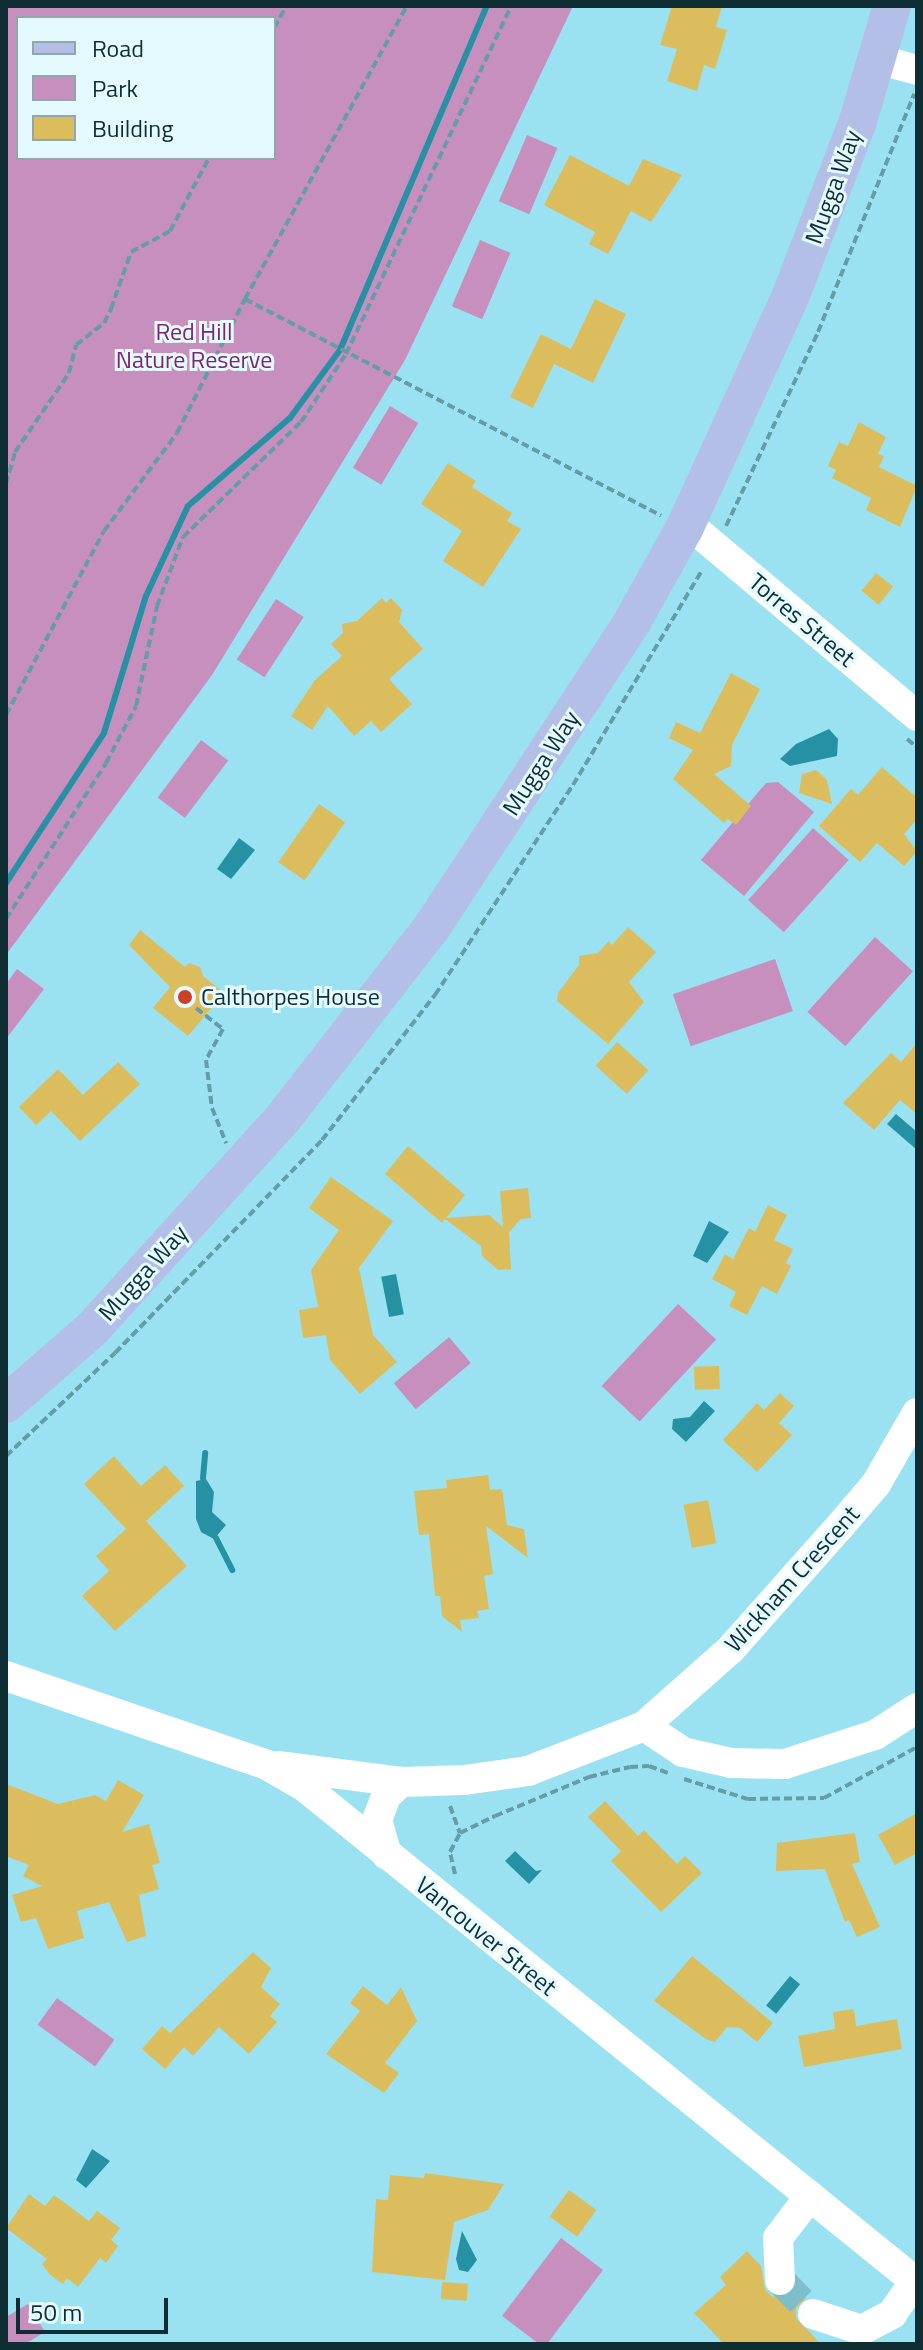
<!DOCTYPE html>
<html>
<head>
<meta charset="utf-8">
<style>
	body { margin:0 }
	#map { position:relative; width:923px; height:2350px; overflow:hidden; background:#9ae2f1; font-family:"Titillium Web",sans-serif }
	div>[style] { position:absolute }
	.green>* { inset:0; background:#c68fbe; transform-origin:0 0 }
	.water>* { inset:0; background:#2791a4; transform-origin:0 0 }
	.stream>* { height:6px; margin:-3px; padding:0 3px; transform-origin:3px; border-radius:3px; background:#2791a4 }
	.building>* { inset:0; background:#dbbd5e; transform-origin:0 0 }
	.minor-tunnel>* { height:30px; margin-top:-15px; transform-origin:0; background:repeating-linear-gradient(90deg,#7ebecb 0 30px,transparent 0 45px) }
	.path>* { height:4px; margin-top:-2px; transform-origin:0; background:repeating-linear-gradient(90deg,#649ca8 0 8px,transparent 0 12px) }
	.minor>* { height:30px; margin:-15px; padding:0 15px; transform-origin:15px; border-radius:15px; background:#fff }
	.major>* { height:38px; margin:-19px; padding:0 19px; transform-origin:19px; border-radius:19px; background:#b4bfe7 }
	.dots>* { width:22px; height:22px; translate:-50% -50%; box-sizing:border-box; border:4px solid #e5fafe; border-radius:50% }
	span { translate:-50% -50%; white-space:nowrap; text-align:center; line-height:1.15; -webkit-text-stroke:6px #e5fafe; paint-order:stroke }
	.street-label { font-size:24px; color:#0f2e34 }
	.park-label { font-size:24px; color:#7b2673 }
	.poi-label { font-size:24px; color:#0f2e34 }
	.left { translate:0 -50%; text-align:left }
	.frame { position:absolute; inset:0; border:8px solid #0f2e34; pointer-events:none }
	.legend { position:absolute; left:16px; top:16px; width:260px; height:144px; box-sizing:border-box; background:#e5fafe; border:2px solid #8fa8ad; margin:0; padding:10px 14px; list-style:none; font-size:24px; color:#0f2e34 }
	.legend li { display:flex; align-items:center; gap:16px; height:40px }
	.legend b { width:40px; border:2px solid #8fa8ad }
	.scale { position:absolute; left:16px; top:2298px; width:152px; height:36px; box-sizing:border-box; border:4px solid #0f2e34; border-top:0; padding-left:10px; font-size:24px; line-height:28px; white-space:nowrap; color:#0f2e34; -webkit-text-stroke:6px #e5fafe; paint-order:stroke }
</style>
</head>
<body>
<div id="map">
	<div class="green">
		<div style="clip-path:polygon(evenodd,6px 6px,573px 6px,405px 360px,212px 675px,6px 955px,6px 6px,18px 18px,274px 18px,274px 158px,18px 158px,18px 18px)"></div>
		<div style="left:527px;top:135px;width:33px;height:72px;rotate:23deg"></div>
		<div style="left:480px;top:240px;width:33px;height:72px;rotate:23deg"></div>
		<div style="left:390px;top:406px;width:33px;height:72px;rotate:31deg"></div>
		<div style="left:276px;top:599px;width:33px;height:72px;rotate:33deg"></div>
		<div style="left:201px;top:740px;width:34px;height:72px;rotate:37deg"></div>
		<div style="clip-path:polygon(778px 782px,814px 812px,744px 896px,701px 860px,766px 783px)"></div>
		<div style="left:813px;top:828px;width:48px;height:97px;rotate:42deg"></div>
		<div style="left:875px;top:937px;width:51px;height:101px;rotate:42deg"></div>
		<div style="left:775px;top:959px;width:55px;height:108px;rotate:71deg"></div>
		<div style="clip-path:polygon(17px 969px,44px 989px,6px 1039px,6px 984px)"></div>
		<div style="left:678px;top:1304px;width:52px;height:112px;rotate:43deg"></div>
		<div style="left:449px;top:1337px;width:34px;height:72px;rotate:50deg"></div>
		<div style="left:57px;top:1998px;width:71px;height:33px;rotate:36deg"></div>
		<div style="clip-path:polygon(561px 2238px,603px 2270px,547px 2344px,539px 2344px,502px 2316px)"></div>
		<div style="clip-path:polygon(28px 2304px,45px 2332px,25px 2344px,6px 2344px,6px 2317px)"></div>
	</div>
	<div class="water">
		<div style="clip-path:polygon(829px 729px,838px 739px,837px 756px,790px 766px,780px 759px,796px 744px)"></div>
		<div style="clip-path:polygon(239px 838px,255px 850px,231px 879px,217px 869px)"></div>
		<div style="clip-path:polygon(896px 1114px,917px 1132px,917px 1150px,887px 1124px)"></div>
		<div style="clip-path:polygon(709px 1221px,729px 1232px,707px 1263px,693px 1256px)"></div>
		<div style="left:396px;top:1274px;width:41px;height:15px;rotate:79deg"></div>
		<div style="clip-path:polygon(704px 1401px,715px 1411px,686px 1442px,672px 1429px,673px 1419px,690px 1417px)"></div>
		<div style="clip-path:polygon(206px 1479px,214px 1492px,212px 1512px,226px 1525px,214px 1539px,201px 1532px,196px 1519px,196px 1481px)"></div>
		<div style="clip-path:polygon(515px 1851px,536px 1871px,542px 1870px,529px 1884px,505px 1861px)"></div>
		<div style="left:790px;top:1976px;width:13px;height:38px;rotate:39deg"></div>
		<div style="clip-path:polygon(92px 2149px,110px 2161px,86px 2188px,76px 2180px)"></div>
		<div style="clip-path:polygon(462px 2231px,477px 2260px,468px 2272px,459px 2270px,456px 2259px)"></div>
	</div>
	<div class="stream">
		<div style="left:6px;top:883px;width:179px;rotate:-56.8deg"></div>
		<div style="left:104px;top:733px;width:143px;rotate:-73deg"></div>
		<div style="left:146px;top:596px;width:99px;rotate:-65deg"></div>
		<div style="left:188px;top:506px;width:135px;rotate:-40.8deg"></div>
		<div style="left:290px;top:418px;width:84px;rotate:-53.7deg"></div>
		<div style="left:340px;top:350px;width:374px;rotate:-66.9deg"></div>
		<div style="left:203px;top:1478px;width:25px;rotate:-85deg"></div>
		<div style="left:216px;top:1538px;width:36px;rotate:63deg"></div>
	</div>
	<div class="building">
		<div style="clip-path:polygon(672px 6px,722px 6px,716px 27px,727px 30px,715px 69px,704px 65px,697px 91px,667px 81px,677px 49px,660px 45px)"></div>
		<div style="clip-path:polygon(570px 155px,629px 186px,643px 159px,682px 175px,651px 222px,631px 211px,608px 254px,589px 244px,595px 232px,544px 205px)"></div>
		<div style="clip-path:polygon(595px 299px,626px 314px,593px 383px,554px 364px,533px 408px,510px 397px,541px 334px,571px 349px)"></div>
		<div style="clip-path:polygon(859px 422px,886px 437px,878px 454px,884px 456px,879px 467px,917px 486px,900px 527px,866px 510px,871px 498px,832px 478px,836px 470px,828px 466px,839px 442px,848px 446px)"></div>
		<div style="clip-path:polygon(448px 463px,476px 481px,472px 487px,512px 513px,507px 521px,521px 529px,483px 587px,443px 561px,462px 531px,421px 504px)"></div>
		<div style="left:876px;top:573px;width:22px;height:23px;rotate:39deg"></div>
		<div style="clip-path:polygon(382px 598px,386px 603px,391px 598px,402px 610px,399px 622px,423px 649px,389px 679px,412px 704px,381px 732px,371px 721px,354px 736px,328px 706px,312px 730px,291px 716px,315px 680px,342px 656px,331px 644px,343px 633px,342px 624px,357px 621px)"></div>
		<div style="clip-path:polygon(731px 673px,760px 689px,732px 745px,731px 766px,714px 774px,751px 806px,736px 825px,728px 819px,724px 823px,673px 779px,693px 750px,669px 738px,676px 722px,700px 733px)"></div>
		<div style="clip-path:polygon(882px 767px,917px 798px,917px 819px,904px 834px,917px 851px,904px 866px,877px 843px,860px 862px,819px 826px,851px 789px,858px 795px)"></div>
		<div style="clip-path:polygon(816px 770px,827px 780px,832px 804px,799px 793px,802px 774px)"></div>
		<div style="left:319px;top:804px;width:32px;height:71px;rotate:35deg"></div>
		<div style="clip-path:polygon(628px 927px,656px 952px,629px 982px,644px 1002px,608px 1044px,557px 1001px,558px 993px,579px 965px,579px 956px,598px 953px,609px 941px,612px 945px)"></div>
		<div style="clip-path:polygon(140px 930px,185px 967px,189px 963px,200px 967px,203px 976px,224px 993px,188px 1036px,153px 1008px,170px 987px,129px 945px)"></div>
		<div style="left:617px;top:1042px;width:42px;height:32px;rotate:42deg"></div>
		<div style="clip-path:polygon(917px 1043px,917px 1114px,900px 1100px,874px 1130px,843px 1103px,891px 1053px,901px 1062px)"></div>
		<div style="clip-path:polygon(118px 1062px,140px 1084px,80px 1141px,51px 1111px,36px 1125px,19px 1107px,58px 1069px,83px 1095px)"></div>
		<div style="clip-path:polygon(408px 1146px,465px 1195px,446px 1218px,489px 1215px,503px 1227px,500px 1191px,528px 1188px,531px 1218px,521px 1219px,509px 1232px,511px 1269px,498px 1270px,482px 1256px,481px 1246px,445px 1219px,442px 1223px,385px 1174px)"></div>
		<div style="clip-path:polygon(331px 1177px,393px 1221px,359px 1268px,373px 1335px,397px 1362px,360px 1394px,330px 1360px,326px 1335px,303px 1338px,299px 1310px,318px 1307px,311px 1270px,339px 1230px,309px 1208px)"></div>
		<div style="clip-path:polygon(768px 1205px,787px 1215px,774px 1240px,793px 1249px,786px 1263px,791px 1266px,777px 1294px,762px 1286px,747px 1315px,729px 1306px,736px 1292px,712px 1279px,725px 1254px,733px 1259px,749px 1228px,755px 1232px)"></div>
		<div style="left:719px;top:1366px;width:23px;height:25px;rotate:88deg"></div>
		<div style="clip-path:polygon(780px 1393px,794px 1406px,779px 1423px,792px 1435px,757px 1472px,723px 1440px,757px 1403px,764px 1410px)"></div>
		<div style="clip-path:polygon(114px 1456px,141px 1486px,165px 1465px,184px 1486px,146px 1521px,187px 1566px,115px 1631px,82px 1596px,109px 1571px,96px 1556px,126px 1529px,84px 1484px)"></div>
		<div style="clip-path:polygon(488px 1475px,490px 1490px,502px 1489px,507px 1525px,524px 1529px,528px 1558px,486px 1526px,493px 1574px,484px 1576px,489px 1609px,477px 1611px,479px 1618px,460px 1620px,462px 1632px,442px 1616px,440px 1596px,435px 1596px,429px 1534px,419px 1535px,414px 1491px,447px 1488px,446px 1480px)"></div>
		<div style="left:708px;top:1500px;width:44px;height:25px;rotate:79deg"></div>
		<div style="clip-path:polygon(118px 1780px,144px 1795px,122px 1832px,149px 1824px,160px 1863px,152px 1865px,159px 1889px,139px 1895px,146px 1936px,127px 1942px,109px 1902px,77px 1911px,84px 1938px,48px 1949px,36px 1918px,21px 1922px,12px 1895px,42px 1886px,23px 1876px,29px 1865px,6px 1856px,6px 1784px,58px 1804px,95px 1795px,106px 1801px)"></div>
		<div style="clip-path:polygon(605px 1801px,638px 1836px,644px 1830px,677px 1864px,685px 1856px,702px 1873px,661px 1912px,611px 1861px,621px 1851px,588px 1817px)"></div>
		<div style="clip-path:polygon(917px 1813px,917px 1853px,895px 1865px,878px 1835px)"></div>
		<div style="clip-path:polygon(855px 1833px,860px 1862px,852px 1864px,880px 1927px,857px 1937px,849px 1920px,845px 1922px,825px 1869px,776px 1871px,777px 1843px)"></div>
		<div style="clip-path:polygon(253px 1952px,271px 1968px,261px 1987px,280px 2004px,270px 2016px,277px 2022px,249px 2054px,219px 2027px,193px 2056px,184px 2047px,165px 2069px,142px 2049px,162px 2026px,170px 2033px)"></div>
		<div style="clip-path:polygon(692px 1956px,773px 2023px,757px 2042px,740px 2028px,727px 2027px,715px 2042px,706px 2039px,654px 2001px)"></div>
		<div style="clip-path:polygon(363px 1986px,387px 2005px,401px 1987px,417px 2021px,385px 2063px,399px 2073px,384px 2093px,326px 2054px,360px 2011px,350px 2003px)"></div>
		<div style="clip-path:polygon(854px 2009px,856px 2026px,897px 2019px,902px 2049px,804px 2067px,798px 2036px,835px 2029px,833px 2012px)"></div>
		<div style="clip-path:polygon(425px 2173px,504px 2184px,488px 2210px,454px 2222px,445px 2280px,372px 2272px,376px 2199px,388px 2200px,390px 2175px,424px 2178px)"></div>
		<div style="left:569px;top:2190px;width:34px;height:33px;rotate:36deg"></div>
		<div style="clip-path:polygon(29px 2194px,45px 2206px,54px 2195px,89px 2221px,97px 2211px,120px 2228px,111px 2240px,118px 2246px,106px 2263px,100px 2258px,78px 2287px,67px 2278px,63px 2284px,49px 2274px,42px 2264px,47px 2259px,6px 2228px)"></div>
		<div style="clip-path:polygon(747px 2251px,761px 2266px,765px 2289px,771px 2296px,782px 2298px,796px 2288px,806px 2298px,796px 2308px,796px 2318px,821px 2344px,724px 2344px,694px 2313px,726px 2285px,720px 2277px)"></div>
		<div style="left:442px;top:2282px;width:26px;height:17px;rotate:4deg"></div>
	</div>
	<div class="minor-tunnel">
		<div style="left:780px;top:2280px;width:47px;rotate:45.9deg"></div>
	</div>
	<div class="path">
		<div style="left:274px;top:28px;width:25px;rotate:-61deg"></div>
		<div style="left:245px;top:299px;width:469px;rotate:27.5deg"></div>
		<div style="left:6px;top:484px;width:33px;rotate:-74deg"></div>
		<div style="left:15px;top:452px;width:96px;rotate:-55.6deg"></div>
		<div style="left:69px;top:373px;width:29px;rotate:-76deg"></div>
		<div style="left:76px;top:345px;width:36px;rotate:-38deg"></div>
		<div style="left:104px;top:323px;width:16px;rotate:-63deg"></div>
		<div style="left:111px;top:309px;width:60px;rotate:-70.7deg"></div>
		<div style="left:131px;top:252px;width:44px;rotate:-28.3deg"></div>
		<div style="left:170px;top:231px;width:83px;rotate:-61.9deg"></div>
		<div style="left:726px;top:526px;width:215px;rotate:-64.6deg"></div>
		<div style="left:818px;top:332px;width:257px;rotate:-68deg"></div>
		<div style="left:6px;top:715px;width:208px;rotate:-62deg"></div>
		<div style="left:104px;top:531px;width:122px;rotate:-53.3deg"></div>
		<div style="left:177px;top:433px;width:150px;rotate:-63.1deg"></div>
		<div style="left:245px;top:299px;width:335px;rotate:-61.1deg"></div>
		<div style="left:907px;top:739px;width:13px;rotate:39deg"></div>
		<div style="left:6px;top:919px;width:185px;rotate:-57.3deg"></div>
		<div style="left:106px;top:763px;width:64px;rotate:-62.2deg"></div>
		<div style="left:136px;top:706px;width:102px;rotate:-78.1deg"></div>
		<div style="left:157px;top:606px;width:74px;rotate:-69.4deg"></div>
		<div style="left:183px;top:537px;width:165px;rotate:-44.3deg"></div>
		<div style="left:301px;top:422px;width:82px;rotate:-56.5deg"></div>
		<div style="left:346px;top:354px;width:385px;rotate:-64.6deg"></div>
		<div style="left:196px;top:1008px;width:34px;rotate:38deg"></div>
		<div style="left:223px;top:1029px;width:35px;rotate:119deg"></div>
		<div style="left:206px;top:1060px;width:48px;rotate:82.9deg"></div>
		<div style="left:212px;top:1108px;width:38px;rotate:68deg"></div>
		<div style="left:6px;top:1456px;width:150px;rotate:-43.4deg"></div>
		<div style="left:115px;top:1353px;width:297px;rotate:-45.8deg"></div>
		<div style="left:322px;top:1140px;width:184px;rotate:-52.1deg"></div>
		<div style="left:435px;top:995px;width:251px;rotate:-56.7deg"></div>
		<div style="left:573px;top:785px;width:252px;rotate:-59deg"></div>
		<div style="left:684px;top:1779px;width:67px;rotate:17.4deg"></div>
		<div style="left:748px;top:1799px;width:76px;rotate:-0.8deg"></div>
		<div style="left:824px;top:1798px;width:106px;rotate:-28.7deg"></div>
		<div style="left:450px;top:1806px;width:29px;rotate:70deg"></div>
		<div style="left:455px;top:1874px;width:23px;rotate:-103deg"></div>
		<div style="left:450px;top:1852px;width:21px;rotate:-62deg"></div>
		<div style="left:460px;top:1833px;width:39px;rotate:-26deg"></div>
		<div style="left:495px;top:1816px;width:102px;rotate:-22.5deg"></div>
		<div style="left:589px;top:1777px;width:42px;rotate:-13.7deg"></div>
		<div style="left:630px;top:1767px;width:19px;rotate:-3deg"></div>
		<div style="left:649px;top:1766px;width:20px;rotate:20deg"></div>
	</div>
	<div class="minor">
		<div style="left:877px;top:59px;width:41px;rotate:15.4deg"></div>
		<div style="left:687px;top:523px;width:300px;rotate:40deg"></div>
		<div style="left:6px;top:1676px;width:274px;rotate:18.8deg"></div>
		<div style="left:265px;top:1764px;width:46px;rotate:29.9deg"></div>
		<div style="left:305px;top:1787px;width:788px;rotate:39.02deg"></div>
		<div style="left:644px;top:1726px;width:47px;rotate:33.7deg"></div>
		<div style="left:683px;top:1752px;width:49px;rotate:12.9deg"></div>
		<div style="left:731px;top:1763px;width:54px;rotate:1.1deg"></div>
		<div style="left:785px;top:1764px;width:95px;rotate:-17.9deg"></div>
		<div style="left:875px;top:1735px;width:50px;rotate:-32.7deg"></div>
		<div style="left:278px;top:1766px;width:124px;rotate:7.4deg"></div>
		<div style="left:401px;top:1782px;width:63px;rotate:-1.8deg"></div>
		<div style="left:464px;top:1780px;width:65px;rotate:-8deg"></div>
		<div style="left:528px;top:1771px;width:124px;rotate:-21.2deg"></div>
		<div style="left:644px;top:1726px;width:115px;rotate:-41.5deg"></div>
		<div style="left:730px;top:1650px;width:167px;rotate:-48.4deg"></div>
		<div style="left:841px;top:1525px;width:54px;rotate:-49.5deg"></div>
		<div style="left:876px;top:1484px;width:82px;rotate:-60deg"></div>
		<div style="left:387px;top:1855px;width:36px;rotate:-106deg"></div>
		<div style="left:377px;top:1820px;width:26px;rotate:-69deg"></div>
		<div style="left:386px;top:1796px;width:21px;rotate:-43deg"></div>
		<div style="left:780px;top:2280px;width:42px;rotate:-92.7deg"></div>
		<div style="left:778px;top:2238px;width:53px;rotate:-52.7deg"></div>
		<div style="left:813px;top:2314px;width:52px;rotate:18.1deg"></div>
		<div style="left:862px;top:2330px;width:34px;rotate:-28deg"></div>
		<div style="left:892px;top:2314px;width:40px;rotate:-55.1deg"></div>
	</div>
	<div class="major">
		<div style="left:6px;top:1404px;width:114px;rotate:-41.1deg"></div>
		<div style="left:92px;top:1329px;width:286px;rotate:-47.8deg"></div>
		<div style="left:284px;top:1117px;width:241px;rotate:-52.1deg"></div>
		<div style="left:432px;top:927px;width:365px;rotate:-56.7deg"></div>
		<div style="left:632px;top:622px;width:107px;rotate:-60.8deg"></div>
		<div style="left:684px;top:529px;width:252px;rotate:-65.4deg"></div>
		<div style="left:789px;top:300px;width:189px;rotate:-68.9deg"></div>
		<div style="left:857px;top:124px;width:123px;rotate:-73.5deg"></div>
	</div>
	<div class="dots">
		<div style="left:185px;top:997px;background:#cc4028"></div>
	</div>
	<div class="street-label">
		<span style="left:833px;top:187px;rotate:-70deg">Mugga Way</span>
		<span style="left:802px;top:620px;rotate:40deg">Torres Street</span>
		<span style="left:541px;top:763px;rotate:-57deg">Mugga Way</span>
		<span style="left:143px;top:1273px;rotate:-48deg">Mugga Way</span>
		<span style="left:792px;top:1579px;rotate:-48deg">Wickham Crescent</span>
		<span style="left:486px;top:1936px;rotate:39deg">Vancouver Street</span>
	</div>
	<div class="park-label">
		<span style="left:194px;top:346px">Red Hill<br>Nature Reserve</span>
	</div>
	<div class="poi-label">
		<span class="left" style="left:201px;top:997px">Calthorpes House</span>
	</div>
	<div class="frame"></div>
	<ul class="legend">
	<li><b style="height:10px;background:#b4bfe7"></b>Road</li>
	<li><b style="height:22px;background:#c68fbe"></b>Park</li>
	<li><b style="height:22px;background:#dbbd5e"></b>Building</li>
	</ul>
	<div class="scale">50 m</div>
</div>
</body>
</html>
